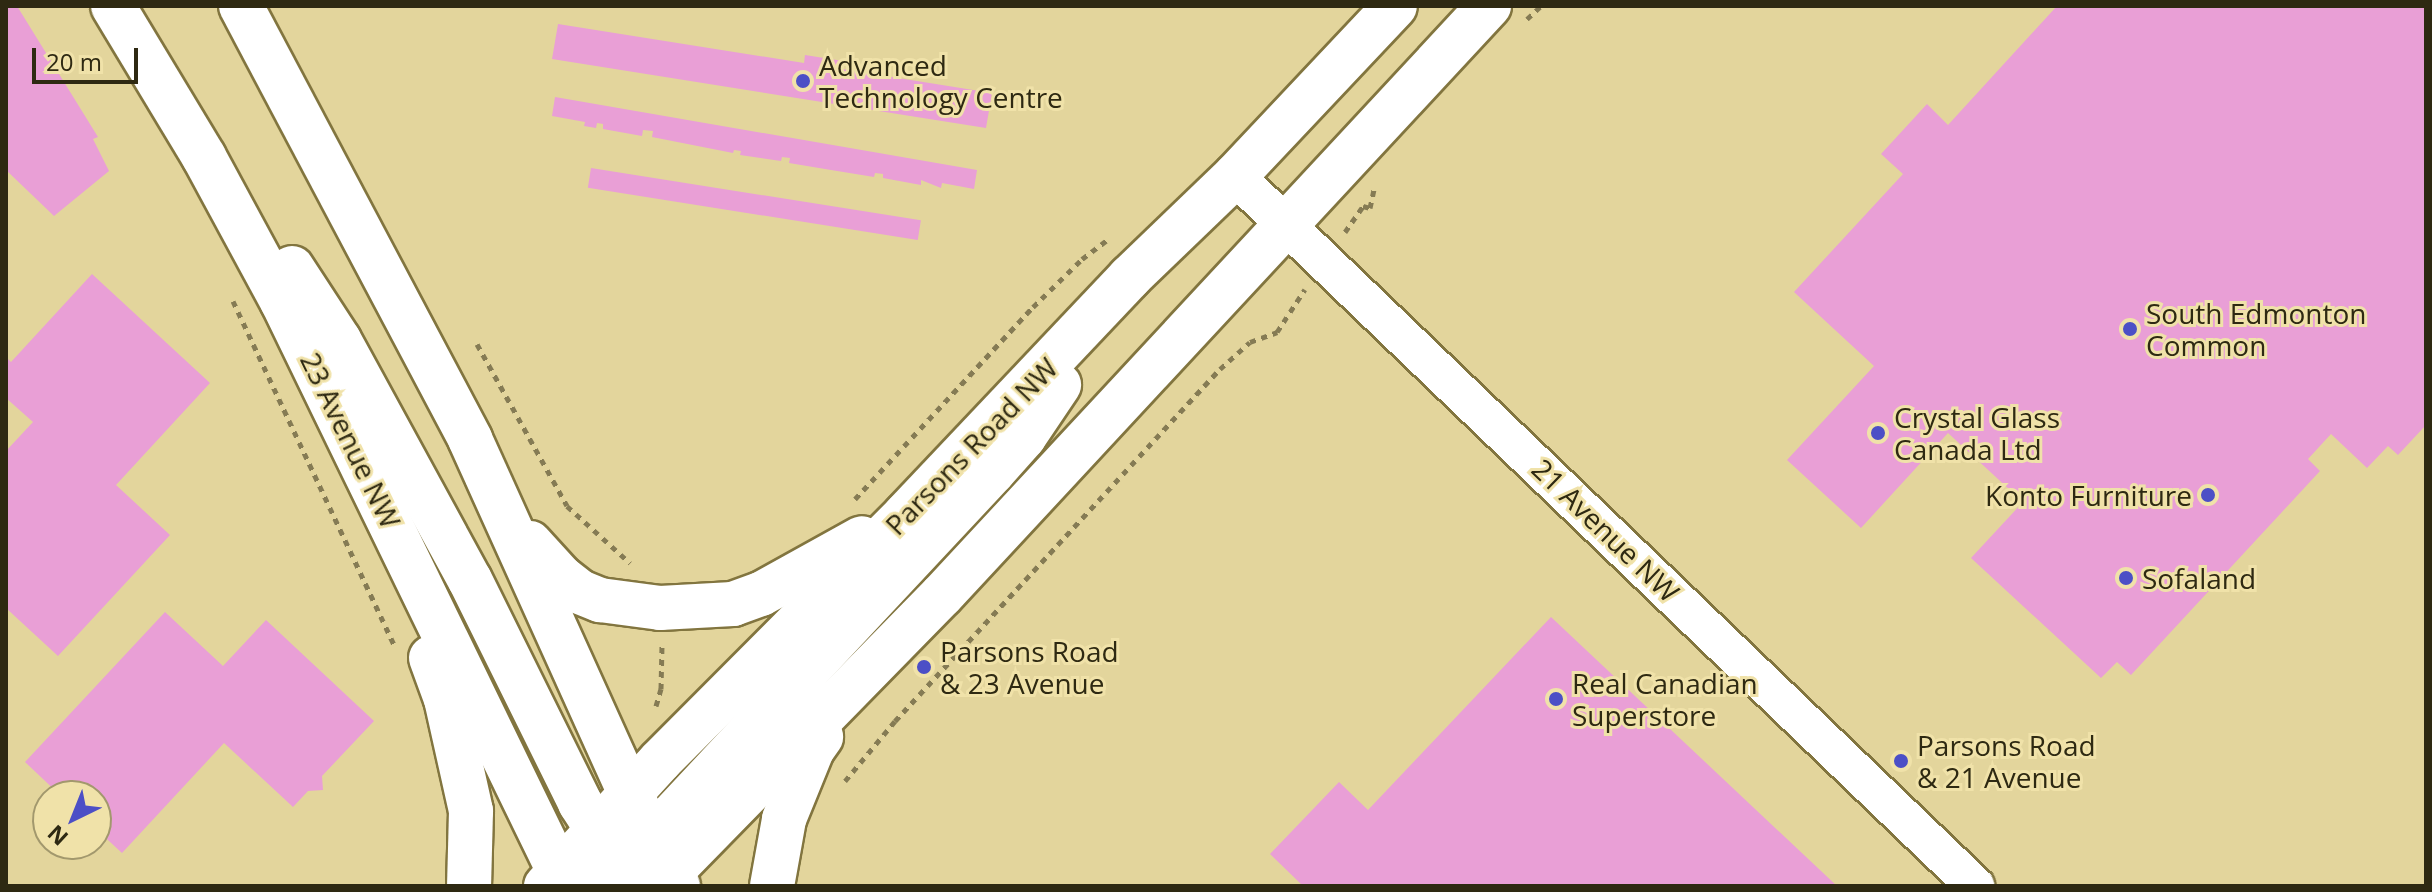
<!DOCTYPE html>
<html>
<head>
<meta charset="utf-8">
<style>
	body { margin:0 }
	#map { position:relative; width:2432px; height:892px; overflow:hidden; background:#e3d59c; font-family:"Open Sans",sans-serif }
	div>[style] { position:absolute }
	.building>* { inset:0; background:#e99fd6; transform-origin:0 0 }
	.path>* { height:5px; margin-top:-2.5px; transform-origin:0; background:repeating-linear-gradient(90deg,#857b54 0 6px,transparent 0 12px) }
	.roads { filter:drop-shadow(2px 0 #82753f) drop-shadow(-2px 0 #82753f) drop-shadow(0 2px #82753f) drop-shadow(0 -2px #82753f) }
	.minor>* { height:38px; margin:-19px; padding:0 19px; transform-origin:19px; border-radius:19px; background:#fff }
	.major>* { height:44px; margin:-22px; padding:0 22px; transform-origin:22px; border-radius:22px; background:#fff }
	.dots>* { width:22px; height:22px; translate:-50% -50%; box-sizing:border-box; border:4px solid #f0e2a9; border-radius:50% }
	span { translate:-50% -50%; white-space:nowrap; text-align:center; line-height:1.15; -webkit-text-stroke:6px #f0e2a9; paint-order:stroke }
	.poi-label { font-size:28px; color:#2e2912 }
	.left { translate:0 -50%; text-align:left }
	.right { translate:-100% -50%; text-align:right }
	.street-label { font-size:28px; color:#2e2912 }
	.frame { position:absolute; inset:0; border:8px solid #2e2912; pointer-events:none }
	.north { position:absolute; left:32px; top:780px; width:80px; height:80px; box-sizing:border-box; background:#f0e2a9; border:2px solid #a2986d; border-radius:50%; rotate:223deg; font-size:22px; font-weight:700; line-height:32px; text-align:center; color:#2e2912 }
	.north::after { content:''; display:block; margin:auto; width:28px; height:36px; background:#4c4fc6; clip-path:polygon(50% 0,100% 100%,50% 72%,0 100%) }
	.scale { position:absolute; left:32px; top:48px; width:106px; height:36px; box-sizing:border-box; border:4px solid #2e2912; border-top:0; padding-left:10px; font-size:24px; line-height:28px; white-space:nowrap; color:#2e2912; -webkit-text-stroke:6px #f0e2a9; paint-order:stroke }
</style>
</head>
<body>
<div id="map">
	<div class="building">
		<div style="clip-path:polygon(6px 6px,17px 6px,98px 137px,93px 139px,109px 171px,54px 216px,6px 170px)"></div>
		<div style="clip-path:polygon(2057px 6px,2426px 6px,2426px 425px,2398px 455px,2388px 446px,2367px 468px,2331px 434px,2308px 459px,2320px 471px,2131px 675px,2117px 662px,2101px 678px,1971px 558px,2023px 502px,1948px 433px,1861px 528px,1787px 460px,1874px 366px,1794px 292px,1903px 174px,1881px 154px,1927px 104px,1948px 125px)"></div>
		<div style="clip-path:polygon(558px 24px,804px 63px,805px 55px,843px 61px,842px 69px,992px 93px,986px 128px,552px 59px)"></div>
		<div style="clip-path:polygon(555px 97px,977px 170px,974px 189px,942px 183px,941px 188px,921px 180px,921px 185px,883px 178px,883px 174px,875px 173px,874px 177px,831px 170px,789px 163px,790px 158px,782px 157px,781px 161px,740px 155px,741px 151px,734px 150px,733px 153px,652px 137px,653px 131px,643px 130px,642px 136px,603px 129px,603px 124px,597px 123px,596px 128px,584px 126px,585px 122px,552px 116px)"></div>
		<div style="left:591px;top:168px;width:334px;height:20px;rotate:9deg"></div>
		<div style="clip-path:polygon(92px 274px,210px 383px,116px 485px,170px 535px,58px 656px,6px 608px,6px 451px,33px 422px,6px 398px,6px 357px,11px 362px)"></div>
		<div style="clip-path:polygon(165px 612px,223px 666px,266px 620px,374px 721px,322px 776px,323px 790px,308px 791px,293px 807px,224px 743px,122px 853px,96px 829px,96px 796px,61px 796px,25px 762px)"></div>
		<div style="clip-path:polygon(1551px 617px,1837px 886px,1299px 886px,1301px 884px,1270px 854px,1339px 782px,1368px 810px)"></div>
	</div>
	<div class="path">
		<div style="left:1527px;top:19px;width:19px;rotate:-43deg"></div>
		<div style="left:1345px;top:232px;width:32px;rotate:-55deg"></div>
		<div style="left:1363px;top:206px;width:7px;rotate:16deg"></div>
		<div style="left:1370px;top:208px;width:19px;rotate:-78deg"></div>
		<div style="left:233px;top:301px;width:382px;rotate:64.9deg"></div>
		<div style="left:477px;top:344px;width:185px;rotate:60.9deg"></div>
		<div style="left:567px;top:506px;width:85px;rotate:42.1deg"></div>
		<div style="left:855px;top:499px;width:262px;rotate:-47.2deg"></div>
		<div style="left:1033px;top:307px;width:69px;rotate:-44.4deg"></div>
		<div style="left:1082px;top:259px;width:31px;rotate:-37deg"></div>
		<div style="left:656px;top:706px;width:18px;rotate:-74deg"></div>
		<div style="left:661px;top:689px;width:44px;rotate:-88.7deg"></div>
		<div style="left:845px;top:781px;width:78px;rotate:-50.2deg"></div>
		<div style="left:895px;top:721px;width:479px;rotate:-47.3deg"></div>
		<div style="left:1220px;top:369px;width:40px;rotate:-42deg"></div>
		<div style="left:1250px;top:342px;width:29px;rotate:-20deg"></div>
		<div style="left:1277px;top:332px;width:51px;rotate:-56.9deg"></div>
	</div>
	<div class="roads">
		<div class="minor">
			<div style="left:1235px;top:176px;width:1026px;rotate:43.81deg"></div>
		</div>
		<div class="major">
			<div style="left:113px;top:6px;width:176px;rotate:58.9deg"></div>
			<div style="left:204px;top:157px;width:164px;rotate:61.6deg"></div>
			<div style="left:282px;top:301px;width:650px;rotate:64.1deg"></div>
			<div style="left:241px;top:6px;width:490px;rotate:62.1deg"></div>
			<div style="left:470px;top:439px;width:388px;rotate:65.7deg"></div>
			<div style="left:630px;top:793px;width:105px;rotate:62.7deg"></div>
			<div style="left:292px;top:268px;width:86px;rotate:56.9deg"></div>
			<div style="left:339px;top:340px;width:273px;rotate:61.4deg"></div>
			<div style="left:470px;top:580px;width:249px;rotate:63.7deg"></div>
			<div style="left:580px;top:803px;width:31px;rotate:57deg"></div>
			<div style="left:597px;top:829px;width:46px;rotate:42.4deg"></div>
			<div style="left:631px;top:860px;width:18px;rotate:27deg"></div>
			<div style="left:647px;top:868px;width:25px;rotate:9deg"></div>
			<div style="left:530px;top:543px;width:46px;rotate:47.6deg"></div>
			<div style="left:561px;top:577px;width:24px;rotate:38deg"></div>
			<div style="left:580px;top:592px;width:22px;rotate:22deg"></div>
			<div style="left:600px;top:600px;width:61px;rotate:7.6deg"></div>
			<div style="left:660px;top:608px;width:73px;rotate:-3.1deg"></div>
			<div style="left:733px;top:604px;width:30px;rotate:-20deg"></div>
			<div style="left:761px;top:594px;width:115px;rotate:-29deg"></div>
			<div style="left:431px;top:658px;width:44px;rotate:69.9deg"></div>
			<div style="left:446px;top:699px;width:115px;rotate:77.4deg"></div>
			<div style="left:471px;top:811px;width:75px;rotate:91.5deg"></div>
			<div style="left:634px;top:856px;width:526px;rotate:-46.93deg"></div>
			<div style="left:993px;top:472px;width:47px;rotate:-48.5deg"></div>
			<div style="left:1024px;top:437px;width:63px;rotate:-56.1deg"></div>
			<div style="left:558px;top:872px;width:23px;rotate:-5deg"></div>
			<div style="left:581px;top:870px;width:20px;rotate:15deg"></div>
			<div style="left:600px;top:875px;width:14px;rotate:51deg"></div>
			<div style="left:546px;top:886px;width:169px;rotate:-47.6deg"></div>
			<div style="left:660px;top:761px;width:349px;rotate:-45.1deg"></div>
			<div style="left:906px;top:514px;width:326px;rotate:-46.6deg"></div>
			<div style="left:1130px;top:277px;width:146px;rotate:-43.9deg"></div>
			<div style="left:1235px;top:176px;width:233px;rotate:-46.7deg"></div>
			<div style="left:657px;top:886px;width:407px;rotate:-45.6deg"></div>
			<div style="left:942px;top:595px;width:804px;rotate:-47.12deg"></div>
			<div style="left:772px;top:886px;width:68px;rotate:-79.8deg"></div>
			<div style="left:784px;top:819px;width:74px;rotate:-67.9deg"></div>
			<div style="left:812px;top:750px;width:16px;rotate:-55deg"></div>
		</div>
	</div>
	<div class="dots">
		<div style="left:803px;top:81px;background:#4c4fc6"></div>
		<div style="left:2130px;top:329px;background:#4c4fc6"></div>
		<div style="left:1878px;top:433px;background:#4c4fc6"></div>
		<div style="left:2208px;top:495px;background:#4c4fc6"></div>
		<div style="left:2126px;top:578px;background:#4c4fc6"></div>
		<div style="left:924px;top:667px;background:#4c4fc6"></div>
		<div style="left:1556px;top:699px;background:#4c4fc6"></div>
		<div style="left:1901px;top:761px;background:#4c4fc6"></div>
	</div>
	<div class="poi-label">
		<span class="left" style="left:819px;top:81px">Advanced<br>Technology Centre</span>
		<span class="left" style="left:2146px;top:329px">South Edmonton<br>Common</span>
		<span class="left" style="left:1894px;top:433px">Crystal Glass<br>Canada Ltd</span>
		<span class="right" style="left:2192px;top:495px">Konto Furniture</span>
		<span class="left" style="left:2142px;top:578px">Sofaland</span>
		<span class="left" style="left:940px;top:667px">Parsons Road<br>&amp; 23 Avenue</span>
		<span class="left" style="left:1572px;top:699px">Real Canadian<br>Superstore</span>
		<span class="left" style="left:1917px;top:761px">Parsons Road<br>&amp; 21 Avenue</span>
	</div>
	<div class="street-label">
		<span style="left:351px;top:440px;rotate:64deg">23 Avenue NW</span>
		<span style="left:971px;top:446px;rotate:-46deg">Parsons Road NW</span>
		<span style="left:1606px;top:530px;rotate:44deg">21 Avenue NW</span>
	</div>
	<div class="frame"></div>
	<div class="north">N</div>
	<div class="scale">20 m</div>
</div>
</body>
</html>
